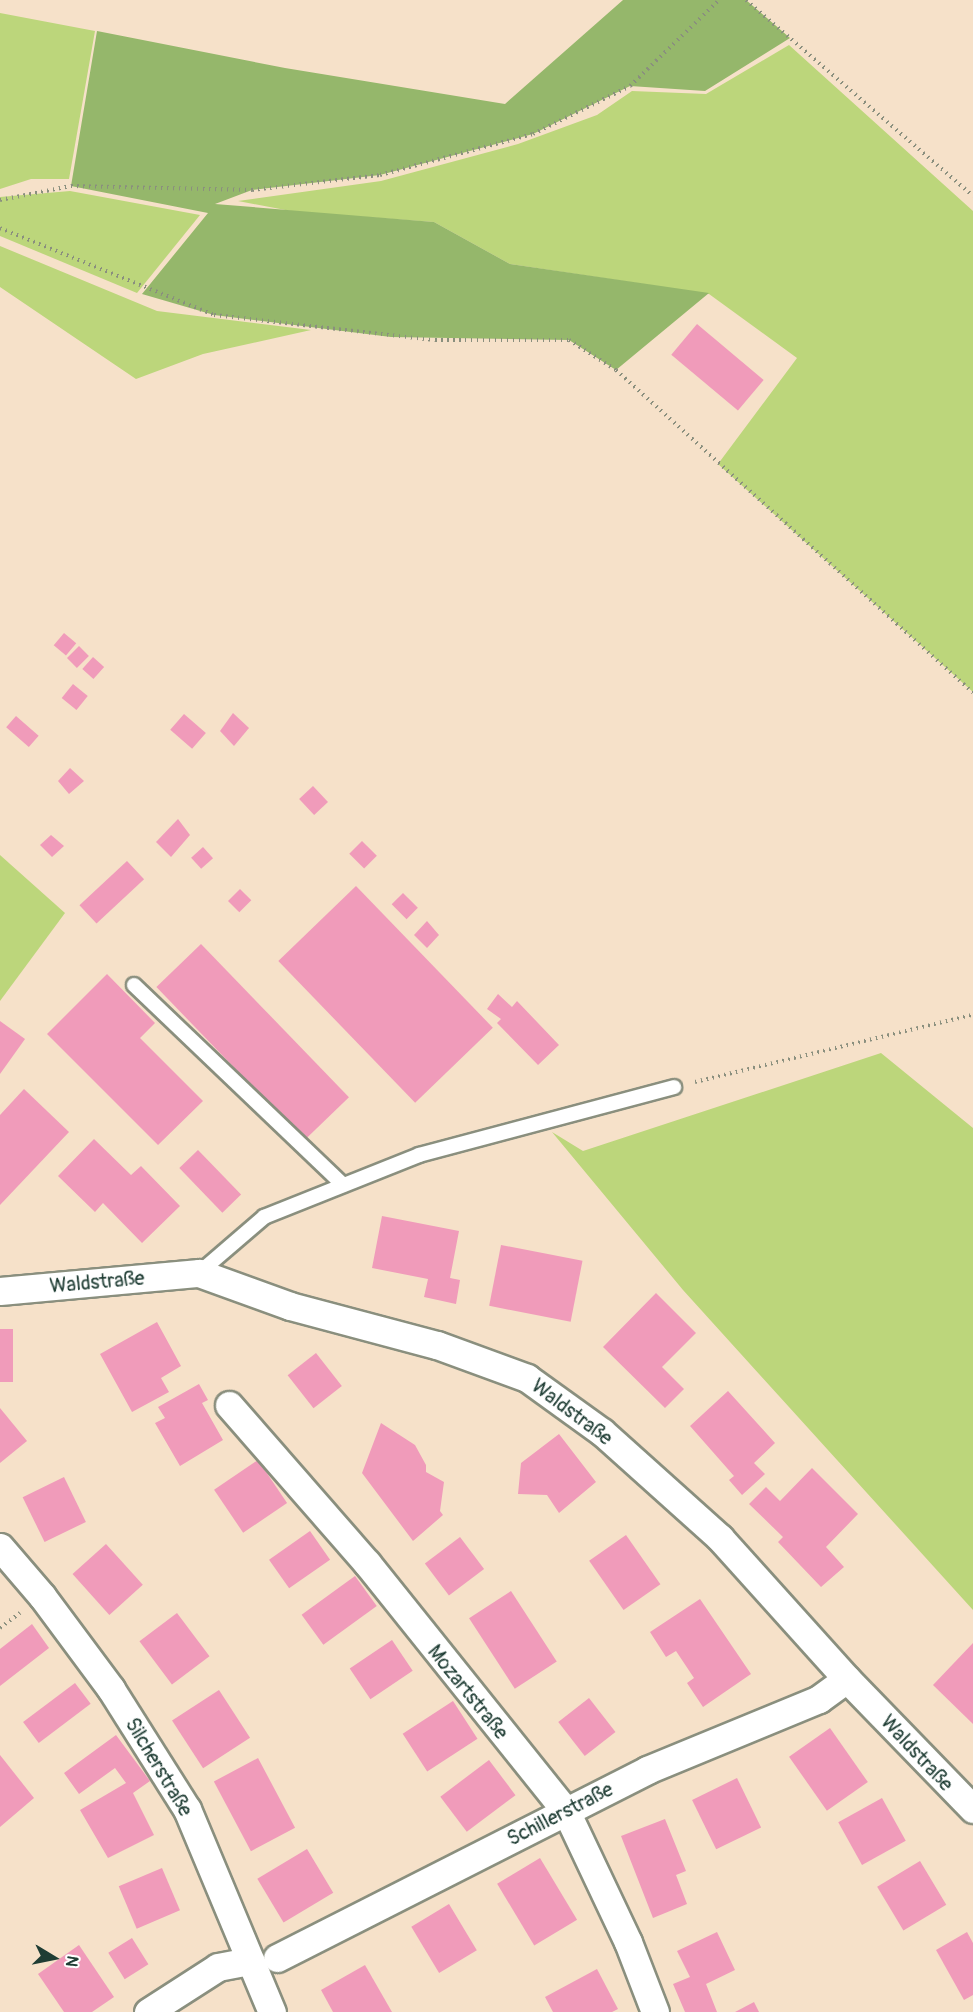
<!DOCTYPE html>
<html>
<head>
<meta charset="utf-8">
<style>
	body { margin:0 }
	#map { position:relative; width:973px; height:2012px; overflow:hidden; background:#f6e1c9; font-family:Pangolin,sans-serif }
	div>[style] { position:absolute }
	.green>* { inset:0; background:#bcd67b }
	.forest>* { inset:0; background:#95b76b }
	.building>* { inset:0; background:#f09bba; transform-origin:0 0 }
	.path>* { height:4px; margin-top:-2px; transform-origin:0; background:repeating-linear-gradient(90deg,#8a8f7e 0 1.5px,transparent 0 6px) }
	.roads { filter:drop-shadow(2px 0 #8a8f7e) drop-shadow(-2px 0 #8a8f7e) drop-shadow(0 2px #8a8f7e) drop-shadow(0 -2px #8a8f7e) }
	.service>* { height:14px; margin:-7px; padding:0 7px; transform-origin:7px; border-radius:7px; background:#fff }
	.minor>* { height:27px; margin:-13.5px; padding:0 13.5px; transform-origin:13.5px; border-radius:13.5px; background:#fff }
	span { translate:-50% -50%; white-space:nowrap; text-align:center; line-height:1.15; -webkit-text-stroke:4.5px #fff; paint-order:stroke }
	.street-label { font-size:20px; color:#1f3d34 }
	.north { position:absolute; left:24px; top:1928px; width:60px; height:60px; -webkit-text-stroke:4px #fff; paint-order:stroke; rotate:100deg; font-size:16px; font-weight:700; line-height:24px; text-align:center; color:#1f3d34 }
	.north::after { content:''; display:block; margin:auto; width:21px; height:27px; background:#1f3d34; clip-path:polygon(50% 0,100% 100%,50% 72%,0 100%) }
</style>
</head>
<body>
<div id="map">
	<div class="green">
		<div style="clip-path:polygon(0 13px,95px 31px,69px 179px,31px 179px,0 189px)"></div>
		<div style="clip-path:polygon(789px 45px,973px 211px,973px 692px,718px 464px,797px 358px,709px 294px,510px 264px,434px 222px,296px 212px,238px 201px,381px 181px,518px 144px,597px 115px,632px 91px,706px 94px)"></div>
		<div style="clip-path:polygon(70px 191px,200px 215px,137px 293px,0 236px,0 197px)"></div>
		<div style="clip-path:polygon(0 246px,157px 311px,311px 330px,203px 354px,136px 379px,0 287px)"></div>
		<div style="clip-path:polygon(0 855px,65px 913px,0 1001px)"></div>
		<div style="clip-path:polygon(881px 1053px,973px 1128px,973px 1610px,683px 1290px,552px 1132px,583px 1151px)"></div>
	</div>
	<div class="forest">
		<div style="clip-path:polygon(623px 0,746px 0,790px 38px,705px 91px,630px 86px,533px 134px,380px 175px,252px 190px,215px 204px,434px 222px,510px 264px,709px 293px,616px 370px,569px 340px,391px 337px,214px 315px,142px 294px,208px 213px,71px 186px,97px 31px,285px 68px,505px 104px)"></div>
	</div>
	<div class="building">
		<div style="left:697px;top:324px;width:87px;height:40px;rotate:40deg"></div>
		<div style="left:64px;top:633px;width:16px;height:16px;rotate:40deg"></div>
		<div style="left:79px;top:646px;width:14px;height:17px;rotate:45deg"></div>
		<div style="left:93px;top:657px;width:15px;height:16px;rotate:42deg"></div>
		<div style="left:73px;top:684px;width:19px;height:18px;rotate:39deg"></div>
		<div style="clip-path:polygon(233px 713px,249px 728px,234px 746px,220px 731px)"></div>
		<div style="left:184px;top:714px;width:29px;height:21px;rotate:41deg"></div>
		<div style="left:16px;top:716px;width:30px;height:15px;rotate:41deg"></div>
		<div style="clip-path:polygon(70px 768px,84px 781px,69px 794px,58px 781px)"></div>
		<div style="left:313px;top:786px;width:22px;height:19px;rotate:47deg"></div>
		<div style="clip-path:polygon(178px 819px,190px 835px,171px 857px,156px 842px)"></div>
		<div style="clip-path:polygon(51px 835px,64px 846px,52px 857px,40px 845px)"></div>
		<div style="left:362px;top:841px;width:21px;height:18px;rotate:45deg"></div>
		<div style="left:203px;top:847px;width:15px;height:16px;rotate:48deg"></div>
		<div style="left:127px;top:861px;width:25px;height:65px;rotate:47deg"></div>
		<div style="left:356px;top:886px;width:197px;height:108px;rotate:46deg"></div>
		<div style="left:240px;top:889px;width:16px;height:17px;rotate:45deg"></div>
		<div style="left:403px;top:893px;width:21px;height:16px;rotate:45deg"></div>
		<div style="clip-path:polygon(427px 921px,439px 935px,427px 948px,414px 935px)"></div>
		<div style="left:201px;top:944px;width:213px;height:62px;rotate:46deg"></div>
		<div style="clip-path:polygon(107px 974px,155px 1023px,140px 1038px,203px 1101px,158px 1145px,47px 1034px)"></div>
		<div style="clip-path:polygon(498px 994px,512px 1007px,517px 1001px,559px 1045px,538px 1065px,497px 1023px,501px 1019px,487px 1009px)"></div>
		<div style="clip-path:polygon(0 1021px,25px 1039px,0 1074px)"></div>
		<div style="clip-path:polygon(24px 1089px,69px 1132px,0 1205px,0 1115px)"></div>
		<div style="clip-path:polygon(94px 1139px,131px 1175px,141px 1166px,180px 1206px,142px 1243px,103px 1203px,95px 1212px,58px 1176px)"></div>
		<div style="left:198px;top:1150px;width:62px;height:26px;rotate:46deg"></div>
		<div style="clip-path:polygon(382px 1216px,459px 1231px,450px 1278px,460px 1280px,456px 1304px,424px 1297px,428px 1279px,372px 1268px)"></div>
		<div style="left:501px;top:1245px;width:83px;height:62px;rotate:11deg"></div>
		<div style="clip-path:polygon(656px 1293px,696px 1333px,662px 1367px,684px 1389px,665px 1408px,603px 1347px)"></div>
		<div style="clip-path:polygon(157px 1322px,181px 1366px,161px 1378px,169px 1392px,132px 1412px,100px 1354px)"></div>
		<div style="left:0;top:1329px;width:13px;height:53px"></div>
		<div style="left:316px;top:1353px;width:42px;height:36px;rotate:52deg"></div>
		<div style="clip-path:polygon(199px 1384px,208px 1400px,202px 1403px,223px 1440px,180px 1466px,155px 1423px,165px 1418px,158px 1407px)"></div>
		<div style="clip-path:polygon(728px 1391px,775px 1443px,754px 1463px,765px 1474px,742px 1495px,729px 1480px,734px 1476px,690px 1426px)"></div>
		<div style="clip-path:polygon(0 1408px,27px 1441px,0 1463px)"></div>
		<div style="clip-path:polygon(381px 1423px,415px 1445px,426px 1465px,426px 1472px,444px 1482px,440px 1511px,443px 1515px,413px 1541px,362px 1473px)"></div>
		<div style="clip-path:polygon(559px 1434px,596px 1482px,559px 1513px,547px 1495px,518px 1494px,521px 1463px)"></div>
		<div style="left:258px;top:1460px;width:52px;height:53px;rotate:56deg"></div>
		<div style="clip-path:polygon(812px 1468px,858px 1514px,826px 1547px,844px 1567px,821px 1587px,778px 1542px,783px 1537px,749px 1504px,766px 1487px,780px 1501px)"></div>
		<div style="left:64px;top:1477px;width:50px;height:46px;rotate:64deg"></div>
		<div style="left:310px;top:1531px;width:35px;height:50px;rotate:55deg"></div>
		<div style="left:626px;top:1535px;width:60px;height:45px;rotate:55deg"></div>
		<div style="left:460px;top:1537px;width:40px;height:44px;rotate:53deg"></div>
		<div style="left:106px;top:1544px;width:55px;height:45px;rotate:48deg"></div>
		<div style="left:355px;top:1576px;width:37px;height:66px;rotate:54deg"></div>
		<div style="left:511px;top:1591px;width:84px;height:50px;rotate:57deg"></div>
		<div style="clip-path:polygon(700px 1599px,751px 1674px,703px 1707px,687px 1683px,694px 1678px,676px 1651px,666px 1657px,650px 1632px)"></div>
		<div style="left:177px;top:1613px;width:54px;height:47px;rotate:53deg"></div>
		<div style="clip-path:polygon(32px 1624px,49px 1648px,0 1686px,0 1649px)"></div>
		<div style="left:392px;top:1640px;width:37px;height:51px;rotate:56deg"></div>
		<div style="clip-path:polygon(973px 1643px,973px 1724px,933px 1685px)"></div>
		<div style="left:75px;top:1683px;width:26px;height:65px;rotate:53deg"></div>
		<div style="left:219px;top:1690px;width:57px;height:56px;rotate:57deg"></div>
		<div style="left:589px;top:1698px;width:43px;height:39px;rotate:52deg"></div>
		<div style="left:453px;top:1701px;width:45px;height:60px;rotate:57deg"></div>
		<div style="left:830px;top:1728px;width:66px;height:50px;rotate:55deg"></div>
		<div style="clip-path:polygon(116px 1735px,150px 1781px,133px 1793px,154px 1835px,108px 1858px,80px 1810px,126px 1783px,115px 1768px,79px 1794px,64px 1773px)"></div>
		<div style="clip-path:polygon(0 1755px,34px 1798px,0 1827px)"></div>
		<div style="left:258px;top:1758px;width:79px;height:50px;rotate:62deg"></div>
		<div style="left:489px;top:1760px;width:44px;height:61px;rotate:53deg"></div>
		<div style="left:737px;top:1778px;width:55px;height:50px;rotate:64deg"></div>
		<div style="left:882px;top:1798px;width:49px;height:50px;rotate:61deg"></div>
		<div style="clip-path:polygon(665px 1819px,686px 1871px,676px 1875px,687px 1904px,653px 1918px,621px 1836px)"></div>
		<div style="left:307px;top:1849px;width:51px;height:58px;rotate:59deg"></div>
		<div style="left:540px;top:1858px;width:72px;height:50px;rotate:59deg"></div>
		<div style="left:920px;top:1861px;width:51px;height:50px;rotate:59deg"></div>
		<div style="left:162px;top:1868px;width:46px;height:47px;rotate:67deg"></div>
		<div style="left:449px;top:1904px;width:54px;height:44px;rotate:59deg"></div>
		<div style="clip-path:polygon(717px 1932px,735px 1970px,706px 1984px,717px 2012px,685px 2012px,673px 1984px,690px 1977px,677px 1951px)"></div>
		<div style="clip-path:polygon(967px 1932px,973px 1943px,973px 1995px,964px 2000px,936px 1950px)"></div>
		<div style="left:132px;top:1938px;width:31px;height:28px;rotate:58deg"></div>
		<div style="clip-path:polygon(79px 1945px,114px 1997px,92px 2012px,64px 2012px,38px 1974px)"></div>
		<div style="clip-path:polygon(365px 1965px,392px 2012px,333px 2012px,321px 1990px)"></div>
		<div style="clip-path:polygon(597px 1969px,618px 2009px,612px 2012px,553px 2012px,545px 1997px)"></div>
		<div style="clip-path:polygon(754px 2002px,759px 2012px,735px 2012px)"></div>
	</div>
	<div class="path">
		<div style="left:746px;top:0;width:300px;rotate:40.8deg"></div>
		<div style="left:0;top:200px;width:72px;rotate:-11.2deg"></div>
		<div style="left:71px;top:186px;width:181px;rotate:1.3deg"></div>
		<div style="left:252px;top:190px;width:129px;rotate:-6.7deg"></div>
		<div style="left:380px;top:175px;width:158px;rotate:-15deg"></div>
		<div style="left:533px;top:134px;width:108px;rotate:-26.3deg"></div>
		<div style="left:630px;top:86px;width:124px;rotate:-44deg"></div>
		<div style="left:0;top:228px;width:231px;rotate:22.1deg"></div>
		<div style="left:214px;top:315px;width:222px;rotate:6.5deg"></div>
		<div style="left:435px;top:340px;width:134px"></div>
		<div style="left:569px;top:340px;width:56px;rotate:32.6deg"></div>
		<div style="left:616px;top:370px;width:481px;rotate:42.1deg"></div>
		<div style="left:695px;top:1082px;width:286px;rotate:-13.6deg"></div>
		<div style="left:0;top:1628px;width:25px;rotate:-37deg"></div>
	</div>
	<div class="roads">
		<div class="service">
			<div style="left:134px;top:985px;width:289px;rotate:43.7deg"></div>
			<div style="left:199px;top:1273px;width:86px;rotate:-40.7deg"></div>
			<div style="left:264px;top:1217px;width:167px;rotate:-21.8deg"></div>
			<div style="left:419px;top:1155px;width:264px;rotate:-14.9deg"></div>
		</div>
		<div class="minor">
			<div style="left:0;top:1291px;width:200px;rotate:-5.2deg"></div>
			<div style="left:199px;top:1273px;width:97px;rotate:19.9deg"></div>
			<div style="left:290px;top:1306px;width:152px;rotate:14.9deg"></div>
			<div style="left:437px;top:1345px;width:96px;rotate:20.1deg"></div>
			<div style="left:527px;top:1378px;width:92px;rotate:35.8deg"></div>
			<div style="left:602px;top:1432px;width:159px;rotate:41.9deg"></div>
			<div style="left:720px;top:1538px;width:190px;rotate:48deg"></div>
			<div style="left:847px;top:1679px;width:181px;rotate:45.9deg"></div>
			<div style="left:229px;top:1405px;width:210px;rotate:48.9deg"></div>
			<div style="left:367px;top:1563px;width:318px;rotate:51.3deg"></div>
			<div style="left:566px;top:1811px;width:145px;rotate:64.7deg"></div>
			<div style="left:628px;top:1942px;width:75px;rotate:68.9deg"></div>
			<div style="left:0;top:1547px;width:65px;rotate:49.4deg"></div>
			<div style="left:42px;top:1596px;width:116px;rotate:53.4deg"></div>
			<div style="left:111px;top:1689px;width:142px;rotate:57.7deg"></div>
			<div style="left:187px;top:1809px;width:220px;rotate:67.3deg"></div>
			<div style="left:277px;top:1958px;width:415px;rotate:-26.9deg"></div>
			<div style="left:647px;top:1770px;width:186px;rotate:-22.4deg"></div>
			<div style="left:819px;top:1699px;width:34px;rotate:-36deg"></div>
			<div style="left:148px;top:2012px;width:83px;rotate:-32.7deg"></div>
			<div style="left:218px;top:1967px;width:33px;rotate:-11deg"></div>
		</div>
	</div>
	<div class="street-label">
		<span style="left:97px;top:1282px;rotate:-5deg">Waldstraße</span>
		<span style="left:572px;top:1412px;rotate:37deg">Waldstraße</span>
		<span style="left:468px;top:1692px;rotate:51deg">Mozartstraße</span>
		<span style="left:917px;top:1753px;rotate:47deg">Waldstraße</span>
		<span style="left:159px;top:1767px;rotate:59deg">Silcherstraße</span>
		<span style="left:560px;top:1814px;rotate:-27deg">Schillerstraße</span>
	</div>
	<div class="north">N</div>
</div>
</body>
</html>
